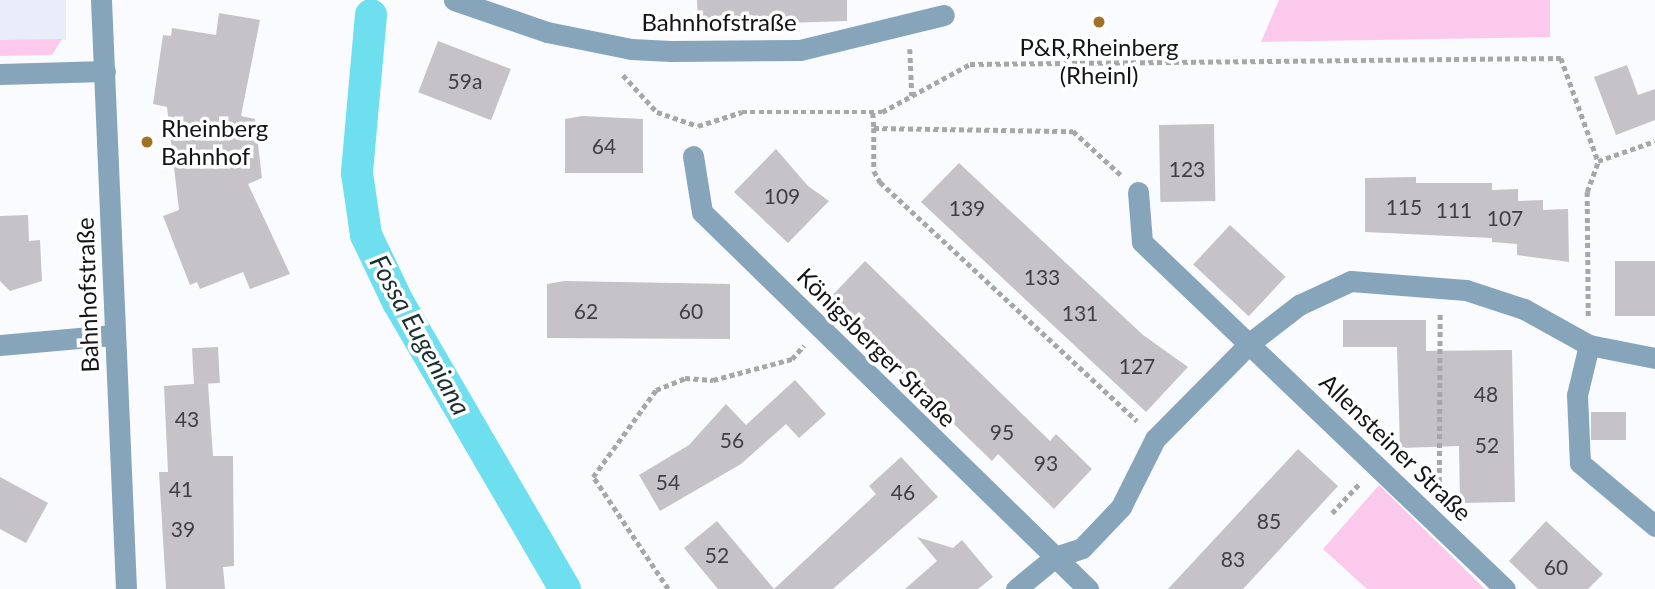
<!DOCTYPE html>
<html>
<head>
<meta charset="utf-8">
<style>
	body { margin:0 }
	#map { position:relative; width:1655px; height:589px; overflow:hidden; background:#fafbfe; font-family:Lato,sans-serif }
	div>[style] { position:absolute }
	.built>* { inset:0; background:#e9edfa; transform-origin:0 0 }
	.green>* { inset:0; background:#fac9ec }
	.canal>* { height:32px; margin:-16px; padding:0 16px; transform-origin:16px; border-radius:16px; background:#6ddfef }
	.building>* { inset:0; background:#c5c2c8; transform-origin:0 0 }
	.path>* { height:4.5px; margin-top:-2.25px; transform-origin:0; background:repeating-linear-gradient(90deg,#a6a7aa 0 5px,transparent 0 8.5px) }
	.minor>* { height:21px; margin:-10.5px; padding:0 10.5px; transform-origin:10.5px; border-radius:10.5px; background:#86a5bb }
	.dots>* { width:19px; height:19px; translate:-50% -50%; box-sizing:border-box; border:4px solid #fff; border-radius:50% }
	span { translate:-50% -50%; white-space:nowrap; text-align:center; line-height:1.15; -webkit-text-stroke:7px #fff; paint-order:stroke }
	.number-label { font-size:21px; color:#404043 }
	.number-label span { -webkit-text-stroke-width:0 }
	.street-label { font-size:24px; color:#141517 }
	.poi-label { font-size:24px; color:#141517 }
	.left { translate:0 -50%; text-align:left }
	.water-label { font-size:26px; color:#1a2f32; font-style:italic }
</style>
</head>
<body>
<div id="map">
	<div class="built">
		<div style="left:0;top:0;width:66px;height:40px"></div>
	</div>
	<div class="green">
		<div style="clip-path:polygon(1279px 0,1550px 0,1550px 37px,1261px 42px)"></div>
		<div style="clip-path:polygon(62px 39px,52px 55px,0 56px,0 40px)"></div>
		<div style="clip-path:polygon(1379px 485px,1485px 589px,1367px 589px,1323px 549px)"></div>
	</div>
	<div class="canal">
		<div style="left:371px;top:15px;width:159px;rotate:95.1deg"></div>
		<div style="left:357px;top:173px;width:63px;rotate:81.7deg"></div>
		<div style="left:366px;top:235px;width:74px;rotate:64.5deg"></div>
		<div style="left:398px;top:302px;width:332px;rotate:59.8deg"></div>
	</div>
	<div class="building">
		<div style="clip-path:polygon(697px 0,847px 0,847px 21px,698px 26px)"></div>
		<div style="clip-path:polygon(219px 13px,260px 20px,241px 116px,255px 119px,262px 178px,248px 184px,290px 274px,250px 289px,243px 272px,200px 289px,197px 282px,190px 285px,163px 216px,179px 210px,167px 107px,153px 104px,163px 35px,171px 36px,172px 28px,216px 35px)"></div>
		<div style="left:438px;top:41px;width:78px;height:55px;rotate:21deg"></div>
		<div style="clip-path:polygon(1627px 65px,1638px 95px,1655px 89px,1655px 120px,1616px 135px,1594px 77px)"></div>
		<div style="clip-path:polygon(582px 116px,643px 119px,643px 173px,565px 173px,565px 119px)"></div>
		<div style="left:1214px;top:124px;width:77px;height:55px;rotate:89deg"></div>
		<div style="clip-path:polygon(776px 149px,808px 186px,829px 201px,788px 243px,734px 192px)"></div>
		<div style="clip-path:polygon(959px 163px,1143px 335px,1188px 367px,1146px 412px,921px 202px)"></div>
		<div style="clip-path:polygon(1416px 177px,1416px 183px,1492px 183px,1492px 190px,1518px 189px,1518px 201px,1543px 200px,1543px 210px,1568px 209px,1569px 262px,1517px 255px,1517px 244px,1492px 242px,1492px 238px,1365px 232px,1365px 178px)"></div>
		<div style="clip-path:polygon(28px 215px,29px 241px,40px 240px,42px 281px,10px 291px,0 281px,0 216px)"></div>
		<div style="left:1230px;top:225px;width:76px;height:54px;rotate:43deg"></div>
		<div style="clip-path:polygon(865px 261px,1050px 441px,1056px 434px,1092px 469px,1054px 509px,998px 454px,992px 461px,827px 301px)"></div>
		<div style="left:1655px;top:261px;width:55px;height:40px;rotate:90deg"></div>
		<div style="clip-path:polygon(564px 281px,730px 284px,730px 339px,547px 338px,547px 284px)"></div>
		<div style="clip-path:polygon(1343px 320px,1426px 320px,1426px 351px,1512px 350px,1515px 502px,1460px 503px,1459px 446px,1400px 448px,1397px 347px,1343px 347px)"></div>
		<div style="left:218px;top:347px;width:36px;height:26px;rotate:87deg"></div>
		<div style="clip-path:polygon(795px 380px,826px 414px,799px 438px,786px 424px,741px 464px,660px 511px,639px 475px,689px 445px,726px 404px,746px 425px)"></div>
		<div style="clip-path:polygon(208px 383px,213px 456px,233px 456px,234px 566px,223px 567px,225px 589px,166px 589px,159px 472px,168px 472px,164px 386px)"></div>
		<div style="left:1626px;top:412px;width:28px;height:35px;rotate:90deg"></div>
		<div style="clip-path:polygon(1298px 449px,1338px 486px,1281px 548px,1243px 589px,1168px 589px)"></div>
		<div style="clip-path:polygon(901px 457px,938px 497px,833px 589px,718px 589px,684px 548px,717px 521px,774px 589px,876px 494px,869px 486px)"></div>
		<div style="clip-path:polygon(0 477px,48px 503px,26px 543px,0 529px)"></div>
		<div style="clip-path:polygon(1546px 521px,1603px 574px,1588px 589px,1538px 589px,1509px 561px)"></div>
		<div style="clip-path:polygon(917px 537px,953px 548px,962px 540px,993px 577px,978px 589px,905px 589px,937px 561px)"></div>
	</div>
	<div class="path">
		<div style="left:910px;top:49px;width:47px;rotate:87.6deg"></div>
		<div style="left:623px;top:75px;width:50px;rotate:47.4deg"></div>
		<div style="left:657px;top:112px;width:43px;rotate:18.9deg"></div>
		<div style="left:698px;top:126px;width:46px;rotate:-17.7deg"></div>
		<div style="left:742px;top:112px;width:140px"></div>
		<div style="left:882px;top:112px;width:100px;rotate:-28.6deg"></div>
		<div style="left:970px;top:64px;width:591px;rotate:-0.58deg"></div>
		<div style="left:1561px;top:58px;width:109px;rotate:70.2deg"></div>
		<div style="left:1598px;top:161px;width:60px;rotate:-19.3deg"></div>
		<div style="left:873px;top:113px;width:15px;rotate:86deg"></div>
		<div style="left:874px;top:128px;width:199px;rotate:0.9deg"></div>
		<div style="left:1073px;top:131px;width:65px;rotate:42.5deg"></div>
		<div style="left:874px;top:128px;width:43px;rotate:90deg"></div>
		<div style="left:874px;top:171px;width:13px;rotate:61deg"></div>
		<div style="left:880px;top:182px;width:351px;rotate:42.9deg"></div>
		<div style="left:1588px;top:316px;width:124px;rotate:-90.5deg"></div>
		<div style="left:1587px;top:192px;width:33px;rotate:-70deg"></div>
		<div style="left:1439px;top:490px;width:177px;rotate:-89.7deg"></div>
		<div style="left:1332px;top:513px;width:41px;rotate:-47deg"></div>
		<div style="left:668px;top:589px;width:135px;rotate:-123.8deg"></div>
		<div style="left:593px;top:477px;width:107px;rotate:-54.1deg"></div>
		<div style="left:656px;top:390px;width:31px;rotate:-22deg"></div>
		<div style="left:685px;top:378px;width:28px;rotate:4deg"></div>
		<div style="left:713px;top:380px;width:82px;rotate:-14.9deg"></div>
		<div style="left:792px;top:359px;width:18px;rotate:-49deg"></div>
	</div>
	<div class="minor">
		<div style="left:101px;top:0;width:590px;rotate:87.57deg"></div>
		<div style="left:454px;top:0;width:98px;rotate:19deg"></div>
		<div style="left:547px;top:32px;width:86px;rotate:11.4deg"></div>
		<div style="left:631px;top:49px;width:40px;rotate:2.9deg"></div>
		<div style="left:671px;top:51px;width:129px;rotate:-0.4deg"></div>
		<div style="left:800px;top:50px;width:148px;rotate:-13.7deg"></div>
		<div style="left:0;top:74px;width:105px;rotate:-1.6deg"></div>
		<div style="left:693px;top:156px;width:57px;rotate:80.9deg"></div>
		<div style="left:702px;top:212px;width:540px;rotate:44.32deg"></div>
		<div style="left:1138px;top:192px;width:50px;rotate:85.4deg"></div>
		<div style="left:1142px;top:242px;width:502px;rotate:43.71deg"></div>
		<div style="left:0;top:345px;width:113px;rotate:-5.1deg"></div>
		<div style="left:1589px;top:345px;width:51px;rotate:103.5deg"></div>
		<div style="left:1577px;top:395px;width:68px;rotate:87.5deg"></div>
		<div style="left:1580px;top:463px;width:98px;rotate:40deg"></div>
		<div style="left:1016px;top:589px;width:50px;rotate:-39.4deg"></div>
		<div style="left:1055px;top:557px;width:28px;rotate:-18deg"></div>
		<div style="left:1082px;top:548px;width:57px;rotate:-46.4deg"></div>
		<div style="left:1121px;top:507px;width:76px;rotate:-63.4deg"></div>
		<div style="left:1155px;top:439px;width:136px;rotate:-45.3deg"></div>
		<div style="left:1251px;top:342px;width:61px;rotate:-37.6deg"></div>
		<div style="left:1299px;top:305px;width:57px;rotate:-24.8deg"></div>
		<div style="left:1351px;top:281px;width:115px;rotate:4.5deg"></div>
		<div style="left:1466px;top:290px;width:61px;rotate:18.1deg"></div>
		<div style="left:1524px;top:309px;width:74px;rotate:29deg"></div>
		<div style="left:1589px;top:345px;width:67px;rotate:11.1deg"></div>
	</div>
	<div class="dots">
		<div style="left:1099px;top:22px;background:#a17125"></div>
		<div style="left:147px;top:142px;background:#a17125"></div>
	</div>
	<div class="number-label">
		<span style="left:465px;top:81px">59a</span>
		<span style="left:604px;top:146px">64</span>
		<span style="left:1187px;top:169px">123</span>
		<span style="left:782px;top:196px">109</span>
		<span style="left:1404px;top:207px">115</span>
		<span style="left:967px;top:208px">139</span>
		<span style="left:1454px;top:210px">111</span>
		<span style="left:1505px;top:218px">107</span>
		<span style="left:1042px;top:277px">133</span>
		<span style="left:586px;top:311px">62</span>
		<span style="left:691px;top:311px">60</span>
		<span style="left:1080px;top:313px">131</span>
		<span style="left:1137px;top:366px">127</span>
		<span style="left:1486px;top:394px">48</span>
		<span style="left:187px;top:419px">43</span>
		<span style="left:1002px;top:432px">95</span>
		<span style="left:732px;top:440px">56</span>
		<span style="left:1487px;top:445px">52</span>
		<span style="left:1046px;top:463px">93</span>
		<span style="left:668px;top:482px">54</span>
		<span style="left:181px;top:489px">41</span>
		<span style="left:903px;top:492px">46</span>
		<span style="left:1269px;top:521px">85</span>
		<span style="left:183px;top:529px">39</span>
		<span style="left:717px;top:555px">52</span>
		<span style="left:1233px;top:559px">83</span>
		<span style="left:1556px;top:567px">60</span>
	</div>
	<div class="street-label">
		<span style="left:719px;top:22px">Bahnhofstraße</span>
		<span style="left:87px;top:295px;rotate:-92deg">Bahnhofstraße</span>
		<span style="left:877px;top:347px;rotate:45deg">Königsberger Straße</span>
		<span style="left:1396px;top:447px;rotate:44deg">Allensteiner Straße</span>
	</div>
	<div class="poi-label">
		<span style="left:1099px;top:61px">P&amp;R,Rheinberg<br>(Rheinl)</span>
		<span class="left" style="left:161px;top:142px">Rheinberg<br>Bahnhof</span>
	</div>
	<div class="water-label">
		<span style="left:420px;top:335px;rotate:61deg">Fossa Eugeniana</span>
	</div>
</div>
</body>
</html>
